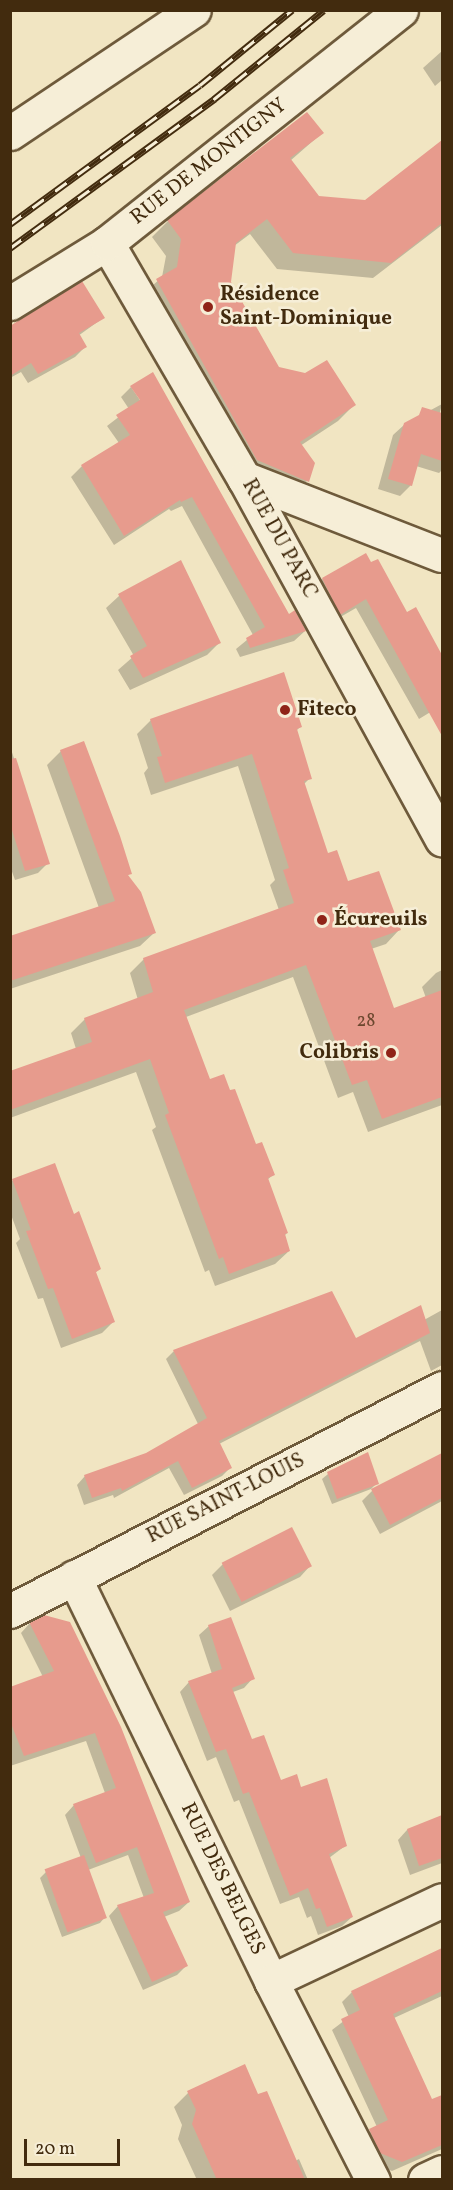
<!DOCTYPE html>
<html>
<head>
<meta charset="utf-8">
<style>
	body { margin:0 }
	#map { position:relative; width:453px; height:2190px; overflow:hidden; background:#f1e5c2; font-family:Vollkorn,serif }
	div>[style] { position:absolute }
	.shadow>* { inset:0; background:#0003 }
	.building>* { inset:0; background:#e79b8d; transform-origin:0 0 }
	.roads { filter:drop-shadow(2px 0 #6e5a3b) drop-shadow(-2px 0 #6e5a3b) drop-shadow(0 2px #6e5a3b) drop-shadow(0 -2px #6e5a3b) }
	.minor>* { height:33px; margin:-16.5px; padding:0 16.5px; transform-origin:16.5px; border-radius:16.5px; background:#f6eed7 }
	.secondary>* { height:33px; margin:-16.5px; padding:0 16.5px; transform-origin:16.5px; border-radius:16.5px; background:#f6eed7 }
	.rail>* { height:7px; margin-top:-3.5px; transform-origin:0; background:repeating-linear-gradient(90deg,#f6eed7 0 14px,#422b0e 0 28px); box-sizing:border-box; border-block:2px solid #422b0e }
	.dots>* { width:16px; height:16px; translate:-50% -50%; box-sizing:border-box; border:3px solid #f6eed7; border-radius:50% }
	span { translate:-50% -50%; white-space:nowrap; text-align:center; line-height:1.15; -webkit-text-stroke:5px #f6eed7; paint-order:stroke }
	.number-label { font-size:18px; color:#6b472e }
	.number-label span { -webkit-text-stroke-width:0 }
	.street-label { font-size:21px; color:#422b0e }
	.poi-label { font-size:21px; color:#422b0e; font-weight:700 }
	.left { translate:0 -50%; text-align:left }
	.right { translate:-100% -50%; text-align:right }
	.frame { position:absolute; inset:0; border:12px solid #422b0e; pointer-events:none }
	.scale { position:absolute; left:24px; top:2139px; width:96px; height:27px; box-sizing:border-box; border:3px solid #422b0e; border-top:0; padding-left:8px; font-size:18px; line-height:21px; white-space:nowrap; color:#422b0e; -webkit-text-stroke:4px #f6eed7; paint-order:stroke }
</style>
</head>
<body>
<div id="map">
	<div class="shadow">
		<div style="clip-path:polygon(442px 51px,442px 80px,435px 86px,423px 68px)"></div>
		<div style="clip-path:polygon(307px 114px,322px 133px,290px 161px,318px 197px,365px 202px,442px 142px,442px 225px,373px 278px,277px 269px,250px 234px,234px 246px,229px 283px,278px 369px,354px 405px,338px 421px,300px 446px,307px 481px,291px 497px,242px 478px,141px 296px,162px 277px,166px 256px,152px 237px,168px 221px)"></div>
		<div style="clip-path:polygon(103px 318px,78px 336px,85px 347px,75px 357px,28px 383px,21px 372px,10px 378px,10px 327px)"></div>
		<div style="clip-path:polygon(131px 387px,288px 616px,305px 631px,294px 641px,240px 657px,236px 649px,253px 635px,182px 506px,171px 511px,169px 509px,114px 545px,71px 477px,82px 466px,119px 443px,107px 426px,129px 409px,121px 397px)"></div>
		<div style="clip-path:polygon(442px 404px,435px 432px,442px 434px,442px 470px,439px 473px,416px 466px,411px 485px,400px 496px,378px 489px,393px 435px,405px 424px)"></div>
		<div style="clip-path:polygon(180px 562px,219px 643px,207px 655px,130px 690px,118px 670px,134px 656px,106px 608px,119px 596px)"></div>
		<div style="clip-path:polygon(322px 579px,407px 614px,415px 609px,442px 658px,442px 705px,419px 719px,356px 608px,330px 623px,313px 588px)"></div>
		<div style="clip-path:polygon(151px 720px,300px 727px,296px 731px,310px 778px,304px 784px,327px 855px,347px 883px,399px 930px,386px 944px,371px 949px,393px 1010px,426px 998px,422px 987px,436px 973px,442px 970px,442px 1105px,368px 1132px,353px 1092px,338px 1098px,293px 977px,186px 1017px,209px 1081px,273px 1175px,267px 1180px,287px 1233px,284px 1236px,289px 1251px,275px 1264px,215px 1286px,209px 1270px,205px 1272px,152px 1130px,156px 1127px,136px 1072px,10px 1118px,10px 1073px,76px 1049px,71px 1033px,85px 1019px,138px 1000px,130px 973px,144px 959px,279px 910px,270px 885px,275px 880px,238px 766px,151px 795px,144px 773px,148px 768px,137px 734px)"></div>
		<div style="clip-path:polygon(10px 746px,48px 863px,38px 873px,15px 880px,10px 866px)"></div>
		<div style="clip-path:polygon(61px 751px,130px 873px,127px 876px,154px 933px,140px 946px,10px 989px,10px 938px,99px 908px,47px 765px)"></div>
		<div style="clip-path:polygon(13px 1180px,73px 1216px,99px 1269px,95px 1273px,113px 1322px,102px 1333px,61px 1348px,43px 1298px,38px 1299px,16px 1243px,20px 1239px,10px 1212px,10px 1183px)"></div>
		<div style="clip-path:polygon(442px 1310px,442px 1365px,431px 1371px,420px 1341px,219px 1444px,231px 1467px,222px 1476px,184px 1495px,169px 1468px,114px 1498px,113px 1495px,84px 1505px,77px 1485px,85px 1476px,147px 1454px,198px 1424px,166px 1359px,174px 1351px,355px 1340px,424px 1320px)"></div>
		<div style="clip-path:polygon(442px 1454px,442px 1501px,380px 1534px,362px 1501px,372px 1491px)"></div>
		<div style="clip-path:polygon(328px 1474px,377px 1483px,371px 1489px,332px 1504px,322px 1479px)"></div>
		<div style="clip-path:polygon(223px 1564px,310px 1566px,300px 1577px,230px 1611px,212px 1575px)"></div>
		<div style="clip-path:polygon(44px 1616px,189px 1902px,179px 1911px,164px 1917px,186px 1966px,177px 1975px,143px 1990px,109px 1916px,118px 1906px,144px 1898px,128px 1855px,88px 1870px,105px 1917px,100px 1923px,62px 1937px,40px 1878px,46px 1872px,81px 1858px,65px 1815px,74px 1805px,105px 1793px,86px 1741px,10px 1766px,10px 1688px,43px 1677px,21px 1633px,30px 1623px)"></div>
		<div style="clip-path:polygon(209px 1626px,253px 1678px,244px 1688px,233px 1692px,251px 1741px,280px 1781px,301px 1789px,345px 1846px,329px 1858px,352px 1917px,342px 1926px,318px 1935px,311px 1916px,307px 1918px,299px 1897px,280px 1904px,239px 1800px,234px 1802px,216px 1757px,207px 1761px,180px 1692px,189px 1682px,212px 1674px,199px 1635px)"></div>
		<div style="clip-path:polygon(442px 1816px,442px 1863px,410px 1875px,398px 1840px,407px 1830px)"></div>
		<div style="clip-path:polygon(442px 1949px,442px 1996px,394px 2018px,431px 2101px,442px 2096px,442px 2149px,392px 2171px,371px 2163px,360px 2140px,377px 2127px,332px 2030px,349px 2017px,342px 2002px,352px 1992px)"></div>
		<div style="clip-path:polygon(188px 2093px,257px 2096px,295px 2161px,299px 2159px,308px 2180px,197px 2180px,178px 2139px,182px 2125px,174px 2107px)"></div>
	</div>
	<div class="building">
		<div style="clip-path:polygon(307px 112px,324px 133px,290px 158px,319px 196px,365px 200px,442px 140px,442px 223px,391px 263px,293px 253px,267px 219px,236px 243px,231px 282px,279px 367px,305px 373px,327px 360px,356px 405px,300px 442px,315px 463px,309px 482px,257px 460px,156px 279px,177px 267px,181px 239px,167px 220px)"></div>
		<div style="clip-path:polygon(82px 281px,105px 318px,79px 333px,87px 347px,38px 374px,31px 363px,10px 376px,10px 326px)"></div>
		<div style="clip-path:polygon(153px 372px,289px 614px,295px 610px,306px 631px,250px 648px,246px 638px,265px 627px,192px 497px,181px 502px,180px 500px,124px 536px,81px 465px,130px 435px,116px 415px,140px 400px,130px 386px)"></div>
		<div style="clip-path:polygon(422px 407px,442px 413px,442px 461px,421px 454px,412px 486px,388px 479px,404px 423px,419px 415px)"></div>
		<div style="clip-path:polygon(366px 553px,371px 562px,378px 559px,407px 612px,416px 607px,442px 655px,442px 736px,366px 599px,340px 615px,322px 578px)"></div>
		<div style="clip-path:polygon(181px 560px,221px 643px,143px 678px,130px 656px,147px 646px,118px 594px)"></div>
		<div style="clip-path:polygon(284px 672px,302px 727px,297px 729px,312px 779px,304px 781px,328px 853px,337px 850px,348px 881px,379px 871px,401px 930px,370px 941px,394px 1008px,442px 990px,442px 1097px,382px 1119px,367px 1080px,352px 1085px,306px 965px,184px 1010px,210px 1079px,224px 1074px,230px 1090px,235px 1089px,256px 1144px,262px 1142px,275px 1175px,268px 1178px,288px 1233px,285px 1234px,290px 1251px,229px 1274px,223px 1257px,219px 1259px,165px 1115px,169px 1113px,150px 1059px,10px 1110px,10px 1071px,92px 1042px,84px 1018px,153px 992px,143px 958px,294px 903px,283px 870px,289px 868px,252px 754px,165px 783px,157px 757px,162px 756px,150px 719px)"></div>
		<div style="clip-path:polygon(84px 741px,120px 836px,132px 874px,128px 875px,141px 892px,156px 933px,10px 981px,10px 936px,115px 901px,60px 750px)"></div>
		<div style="clip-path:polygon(16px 758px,50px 864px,25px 871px,10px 824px,10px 759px)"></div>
		<div style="clip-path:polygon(55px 1163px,74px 1214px,79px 1211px,101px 1269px,96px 1272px,115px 1322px,72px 1339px,53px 1288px,48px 1289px,26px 1231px,31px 1230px,12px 1179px)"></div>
		<div style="clip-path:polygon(332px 1291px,356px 1338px,421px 1305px,430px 1333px,219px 1441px,232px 1468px,192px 1488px,178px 1461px,122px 1491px,121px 1488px,92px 1498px,84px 1475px,146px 1453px,207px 1418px,173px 1350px)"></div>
		<div style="clip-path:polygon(368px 1452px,379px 1484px,337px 1499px,327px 1472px)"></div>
		<div style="clip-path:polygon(442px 1453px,442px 1498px,390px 1525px,371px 1489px)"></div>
		<div style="left:292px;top:1527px;width:44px;height:79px;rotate:63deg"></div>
		<div style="clip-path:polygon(44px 1615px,70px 1622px,121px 1727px,190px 1902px,163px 1912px,188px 1966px,152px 1982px,117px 1905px,154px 1893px,137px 1847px,96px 1863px,73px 1804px,116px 1788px,95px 1733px,24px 1756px,10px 1721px,10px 1687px,54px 1671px,29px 1622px)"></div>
		<div style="clip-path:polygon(231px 1617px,255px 1679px,232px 1688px,252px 1739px,264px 1735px,281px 1780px,297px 1774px,301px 1787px,327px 1778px,347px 1846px,329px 1854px,353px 1917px,327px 1927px,320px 1908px,316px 1909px,308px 1888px,290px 1896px,249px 1792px,243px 1794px,226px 1749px,216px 1752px,188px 1681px,222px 1669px,208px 1625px)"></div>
		<div style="clip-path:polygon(442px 1815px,442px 1858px,419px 1866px,407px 1829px)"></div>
		<div style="left:84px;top:1855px;width:67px;height:42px;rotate:70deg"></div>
		<div style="clip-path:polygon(442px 1948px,442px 1991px,393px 2014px,432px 2099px,442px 2095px,442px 2145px,402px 2162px,380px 2153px,369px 2129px,388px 2120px,341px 2019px,360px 2010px,351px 1991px)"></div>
		<div style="clip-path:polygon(245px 2064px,258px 2094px,267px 2091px,305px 2180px,217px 2180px,192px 2124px,196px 2110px,187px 2091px)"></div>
	</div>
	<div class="roads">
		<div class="minor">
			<div style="left:10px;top:133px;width:221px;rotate:-33.8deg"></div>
			<div style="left:107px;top:243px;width:272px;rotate:59.8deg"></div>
			<div style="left:244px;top:478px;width:412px;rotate:61.3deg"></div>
			<div style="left:244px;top:478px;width:212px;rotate:21.3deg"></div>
			<div style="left:74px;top:1577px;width:449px;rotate:64deg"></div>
			<div style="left:271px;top:1981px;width:224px;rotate:62.9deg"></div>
			<div style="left:10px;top:1611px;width:486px;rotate:-27.3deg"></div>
			<div style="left:271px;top:1981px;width:189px;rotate:-25.3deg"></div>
			<div style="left:425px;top:2180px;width:19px;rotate:-25deg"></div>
		</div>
		<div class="secondary">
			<div style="left:10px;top:303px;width:114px;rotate:-31.7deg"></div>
			<div style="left:107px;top:243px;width:375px;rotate:-38.4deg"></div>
		</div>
	</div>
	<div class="rail">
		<div style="left:10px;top:224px;width:235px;rotate:-36.2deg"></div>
		<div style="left:200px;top:85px;width:119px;rotate:-39.2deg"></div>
		<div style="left:10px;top:248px;width:253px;rotate:-36.1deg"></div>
		<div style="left:214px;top:99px;width:141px;rotate:-39deg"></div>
	</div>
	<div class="dots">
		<div style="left:208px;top:307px;background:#8f2418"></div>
		<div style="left:285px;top:710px;background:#8f2418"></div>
		<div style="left:322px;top:920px;background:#8f2418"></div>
		<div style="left:391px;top:1053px;background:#8f2418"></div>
	</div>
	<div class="number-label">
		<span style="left:366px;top:1022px">28</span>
	</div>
	<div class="street-label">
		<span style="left:209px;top:162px;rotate:-38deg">RUE DE MONTIGNY</span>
		<span style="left:279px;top:539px;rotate:61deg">RUE DU PARC</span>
		<span style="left:226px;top:1499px;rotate:-27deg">RUE SAINT-LOUIS</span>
		<span style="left:222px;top:1879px;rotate:64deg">RUE DES BELGES</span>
	</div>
	<div class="poi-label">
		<span class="left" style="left:220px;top:307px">Résidence<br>Saint-Dominique</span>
		<span class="left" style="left:297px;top:710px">Fiteco</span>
		<span class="left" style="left:334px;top:920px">Écureuils</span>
		<span class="right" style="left:379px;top:1053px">Colibris</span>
	</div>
	<div class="frame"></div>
	<div class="scale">20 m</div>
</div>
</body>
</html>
